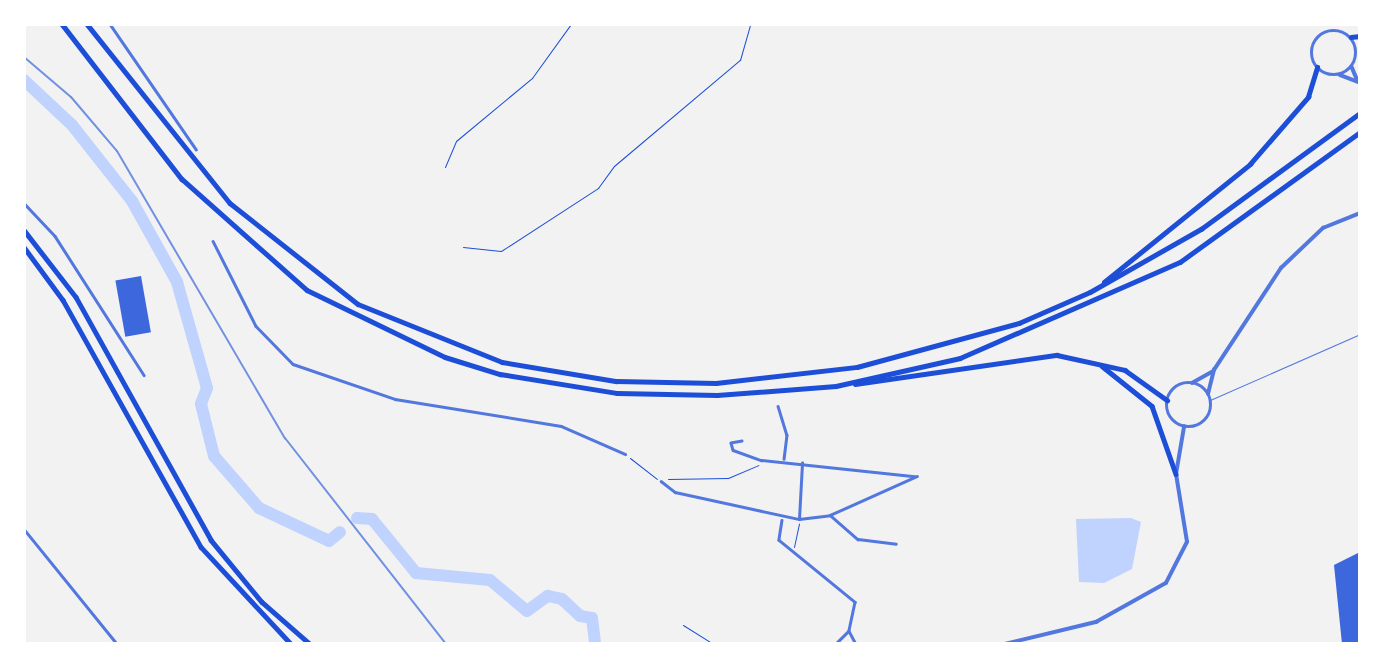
<!DOCTYPE html>
<html>
<head>
<meta charset="utf-8">
<style>
	body { margin:0 }
	#map { position:relative; width:1384px; height:668px; overflow:hidden; background:#f2f2f2; font-family:Overpass,sans-serif }
	div>[style] { position:absolute }
	.water>* { inset:0; background:#bfd3fe }
	.river>* { height:12px; margin:-6px; padding:0 6px; transform-origin:6px; border-radius:6px; background:#bfd3fe }
	.building>* { inset:0; background:#3d67dc; transform-origin:0 0 }
	.path>* { height:1px; margin:-0.5px; padding:0 0.5px; transform-origin:0.5px; border-radius:0.5px; background:#1d4ed8 }
	.service>* { height:1px; margin:-0.5px; padding:0 0.5px; transform-origin:0.5px; border-radius:0.5px; background:#5277de }
	.minor>* { height:2.5px; margin:-1.25px; padding:0 1.25px; transform-origin:1.25px; border-radius:1.25px; background:#5277de }
	.tertiary>* { height:3.5px; margin:-1.75px; padding:0 1.75px; transform-origin:1.75px; border-radius:1.75px; background:#5277de }
	.tertiary>.ring { margin:-1.75px; padding:0; box-sizing:content-box; background:none; border:3.5px solid #5277de; border-radius:50% }
	.trunk>* { height:4.5px; margin:-2.25px; padding:0 2.25px; transform-origin:2.25px; border-radius:2.25px; background:#1d4ed8 }
	.motorway>* { height:4.5px; margin:-2.25px; padding:0 2.25px; transform-origin:2.25px; border-radius:2.25px; background:#1d4ed8 }
	.rail>* { height:2px; margin:-1px; padding:0 1px; transform-origin:1px; border-radius:1px; background:#7290e2 }
	span { translate:-50% -50%; white-space:nowrap; text-align:center; line-height:1.15; -webkit-text-stroke:7px #fff; paint-order:stroke }
	.frame { position:absolute; inset:0; border:26px solid #fff; pointer-events:none }
</style>
</head>
<body>
<div id="map">
	<div class="water">
		<div style="clip-path:polygon(1131px 518px,1141px 522px,1132px 569px,1104px 583px,1079px 582px,1076px 519px)"></div>
	</div>
	<div class="river">
		<div style="left:24px;top:80px;width:66px;rotate:43.2deg"></div>
		<div style="left:72px;top:125px;width:97px;rotate:51.7deg"></div>
		<div style="left:132px;top:201px;width:93px;rotate:60.9deg"></div>
		<div style="left:177px;top:282px;width:110px;rotate:74.2deg"></div>
		<div style="left:207px;top:388px;width:17px;rotate:111deg"></div>
		<div style="left:201px;top:404px;width:54px;rotate:76deg"></div>
		<div style="left:214px;top:456px;width:69px;rotate:49.1deg"></div>
		<div style="left:259px;top:508px;width:77px;rotate:25.2deg"></div>
		<div style="left:329px;top:541px;width:14px;rotate:-39deg"></div>
		<div style="left:357px;top:518px;width:15px;rotate:4deg"></div>
		<div style="left:372px;top:519px;width:70px;rotate:50.8deg"></div>
		<div style="left:416px;top:573px;width:74px;rotate:5.4deg"></div>
		<div style="left:490px;top:580px;width:48px;rotate:40deg"></div>
		<div style="left:527px;top:611px;width:26px;rotate:-36deg"></div>
		<div style="left:548px;top:596px;width:14px;rotate:12deg"></div>
		<div style="left:562px;top:599px;width:25px;rotate:43deg"></div>
		<div style="left:580px;top:616px;width:12px;rotate:9deg"></div>
		<div style="left:592px;top:618px;width:26px;rotate:83deg"></div>
	</div>
	<div class="building">
		<div style="left:141px;top:276px;width:57px;height:26px;rotate:80deg"></div>
		<div style="clip-path:polygon(1360px 552px,1360px 644px,1342px 644px,1334px 565px)"></div>
	</div>
	<div class="path">
		<div style="left:445px;top:167px;width:28px;rotate:-67deg"></div>
		<div style="left:456px;top:141px;width:99px;rotate:-39.7deg"></div>
		<div style="left:532px;top:78px;width:67px;rotate:-54.2deg"></div>
		<div style="left:463px;top:247px;width:38px;rotate:6deg"></div>
		<div style="left:501px;top:251px;width:116px;rotate:-33deg"></div>
		<div style="left:598px;top:188px;width:27px;rotate:-54deg"></div>
		<div style="left:614px;top:166px;width:165px;rotate:-40.1deg"></div>
		<div style="left:740px;top:60px;width:37px;rotate:-74deg"></div>
		<div style="left:630px;top:458px;width:34px;rotate:38deg"></div>
		<div style="left:668px;top:479px;width:60px;rotate:-1deg"></div>
		<div style="left:728px;top:478px;width:33px;rotate:-23deg"></div>
		<div style="left:794px;top:547px;width:24px;rotate:-78deg"></div>
		<div style="left:683px;top:625px;width:36px;rotate:32deg"></div>
	</div>
	<div class="service">
		<div style="left:1210px;top:400px;width:164px;rotate:-23.7deg"></div>
	</div>
	<div class="minor">
		<div style="left:110px;top:24px;width:152px;rotate:55.5deg"></div>
		<div style="left:24px;top:203px;width:45px;rotate:46.8deg"></div>
		<div style="left:55px;top:236px;width:165px;rotate:57.4deg"></div>
		<div style="left:213px;top:241px;width:95px;rotate:63.2deg"></div>
		<div style="left:256px;top:326px;width:53px;rotate:45.8deg"></div>
		<div style="left:293px;top:364px;width:108px;rotate:18.9deg"></div>
		<div style="left:395px;top:399px;width:168px;rotate:9.2deg"></div>
		<div style="left:561px;top:426px;width:70px;rotate:23.6deg"></div>
		<div style="left:778px;top:406px;width:30px;rotate:73deg"></div>
		<div style="left:787px;top:435px;width:24px;rotate:97deg"></div>
		<div style="left:742px;top:441px;width:11px;rotate:170deg"></div>
		<div style="left:731px;top:443px;width:7px;rotate:74deg"></div>
		<div style="left:733px;top:450px;width:30px;rotate:20deg"></div>
		<div style="left:761px;top:460px;width:154px;rotate:6deg"></div>
		<div style="left:661px;top:481px;width:18px;rotate:38deg"></div>
		<div style="left:675px;top:492px;width:127px;rotate:12.3deg"></div>
		<div style="left:799px;top:519px;width:31px;rotate:-7deg"></div>
		<div style="left:830px;top:515px;width:95px;rotate:-24.1deg"></div>
		<div style="left:830px;top:515px;width:37px;rotate:41deg"></div>
		<div style="left:858px;top:539px;width:38px;rotate:7deg"></div>
		<div style="left:799px;top:519px;width:56px;rotate:-86.9deg"></div>
		<div style="left:782px;top:520px;width:20px;rotate:99deg"></div>
		<div style="left:779px;top:540px;width:98px;rotate:39.2deg"></div>
		<div style="left:855px;top:602px;width:30px;rotate:102deg"></div>
		<div style="left:849px;top:631px;width:18px;rotate:135deg"></div>
		<div style="left:24px;top:529px;width:148px;rotate:51deg"></div>
		<div style="left:849px;top:631px;width:15px;rotate:62deg"></div>
	</div>
	<div class="tertiary">
		<div class="ring" style="left:1312px;top:31px;width:40.5px;height:40.5px"></div>
		<div style="left:1352px;top:67px;width:15px;rotate:67deg"></div>
		<div style="left:1340px;top:75px;width:19px;rotate:21deg"></div>
		<div class="ring" style="left:1167px;top:383px;width:40.5px;height:40.5px"></div>
		<div style="left:1192px;top:383px;width:23px;rotate:-29deg"></div>
		<div style="left:1208px;top:394px;width:25px;rotate:-76deg"></div>
		<div style="left:1214px;top:370px;width:122px;rotate:-56.7deg"></div>
		<div style="left:1281px;top:268px;width:58px;rotate:-43.6deg"></div>
		<div style="left:1323px;top:228px;width:40px;rotate:-22deg"></div>
		<div style="left:1005px;top:644px;width:94px;rotate:-13.6deg"></div>
		<div style="left:1096px;top:622px;width:80px;rotate:-29.1deg"></div>
		<div style="left:1166px;top:583px;width:46px;rotate:-62.9deg"></div>
		<div style="left:1187px;top:542px;width:69px;rotate:-99.2deg"></div>
		<div style="left:1176px;top:474px;width:48px;rotate:-80.3deg"></div>
	</div>
	<div class="trunk">
		<div style="left:24px;top:230px;width:85px;rotate:52.2deg"></div>
		<div style="left:76px;top:297px;width:278px;rotate:60.9deg"></div>
		<div style="left:211px;top:540px;width:80px;rotate:50.6deg"></div>
		<div style="left:262px;top:602px;width:64px;rotate:41.2deg"></div>
		<div style="left:24px;top:247px;width:66px;rotate:53.7deg"></div>
		<div style="left:63px;top:300px;width:283px;rotate:60.8deg"></div>
		<div style="left:201px;top:547px;width:132px;rotate:47.1deg"></div>
	</div>
	<div class="motorway">
		<div style="left:62px;top:24px;width:196px;rotate:52.3deg"></div>
		<div style="left:182px;top:179px;width:167px;rotate:41.6deg"></div>
		<div style="left:307px;top:290px;width:153px;rotate:25.9deg"></div>
		<div style="left:445px;top:357px;width:58px;rotate:17.2deg"></div>
		<div style="left:500px;top:374px;width:119px;rotate:9.2deg"></div>
		<div style="left:617px;top:393px;width:100px;rotate:1.1deg"></div>
		<div style="left:717px;top:395px;width:119px;rotate:-4.3deg"></div>
		<div style="left:836px;top:386px;width:127px;rotate:-12.7deg"></div>
		<div style="left:960px;top:358px;width:240px;rotate:-23.6deg"></div>
		<div style="left:1180px;top:262px;width:222px;rotate:-35.8deg"></div>
		<div style="left:87px;top:24px;width:229px;rotate:51.4deg"></div>
		<div style="left:230px;top:203px;width:163px;rotate:38.3deg"></div>
		<div style="left:358px;top:304px;width:155px;rotate:21.9deg"></div>
		<div style="left:502px;top:362px;width:116px;rotate:9.5deg"></div>
		<div style="left:616px;top:381px;width:100px;rotate:1.1deg"></div>
		<div style="left:716px;top:383px;width:142px;rotate:-6.5deg"></div>
		<div style="left:857px;top:367px;width:168px;rotate:-15.2deg"></div>
		<div style="left:1019px;top:323px;width:77px;rotate:-23.6deg"></div>
		<div style="left:1090px;top:292px;width:128px;rotate:-29.6deg"></div>
		<div style="left:1201px;top:229px;width:197px;rotate:-36.1deg"></div>
		<div style="left:1351px;top:37px;width:9px;rotate:-6deg"></div>
		<div style="left:1104px;top:282px;width:188px;rotate:-38.9deg"></div>
		<div style="left:1250px;top:164px;width:89px;rotate:-49.1deg"></div>
		<div style="left:1308px;top:97px;width:31px;rotate:-73deg"></div>
		<div style="left:1102px;top:366px;width:64px;rotate:38.7deg"></div>
		<div style="left:1152px;top:406px;width:72px;rotate:70.6deg"></div>
		<div style="left:855px;top:384px;width:204px;rotate:-8.2deg"></div>
		<div style="left:1057px;top:355px;width:70px;rotate:12.4deg"></div>
		<div style="left:1125px;top:370px;width:52px;rotate:35.5deg"></div>
	</div>
	<div class="rail">
		<div style="left:24px;top:57px;width:62px;rotate:40.4deg"></div>
		<div style="left:71px;top:97px;width:71px;rotate:49.6deg"></div>
		<div style="left:117px;top:151px;width:333px;rotate:59.7deg"></div>
		<div style="left:285px;top:438px;width:261px;rotate:52deg"></div>
	</div>
	<div class="frame"></div>
</div>
</body>
</html>
